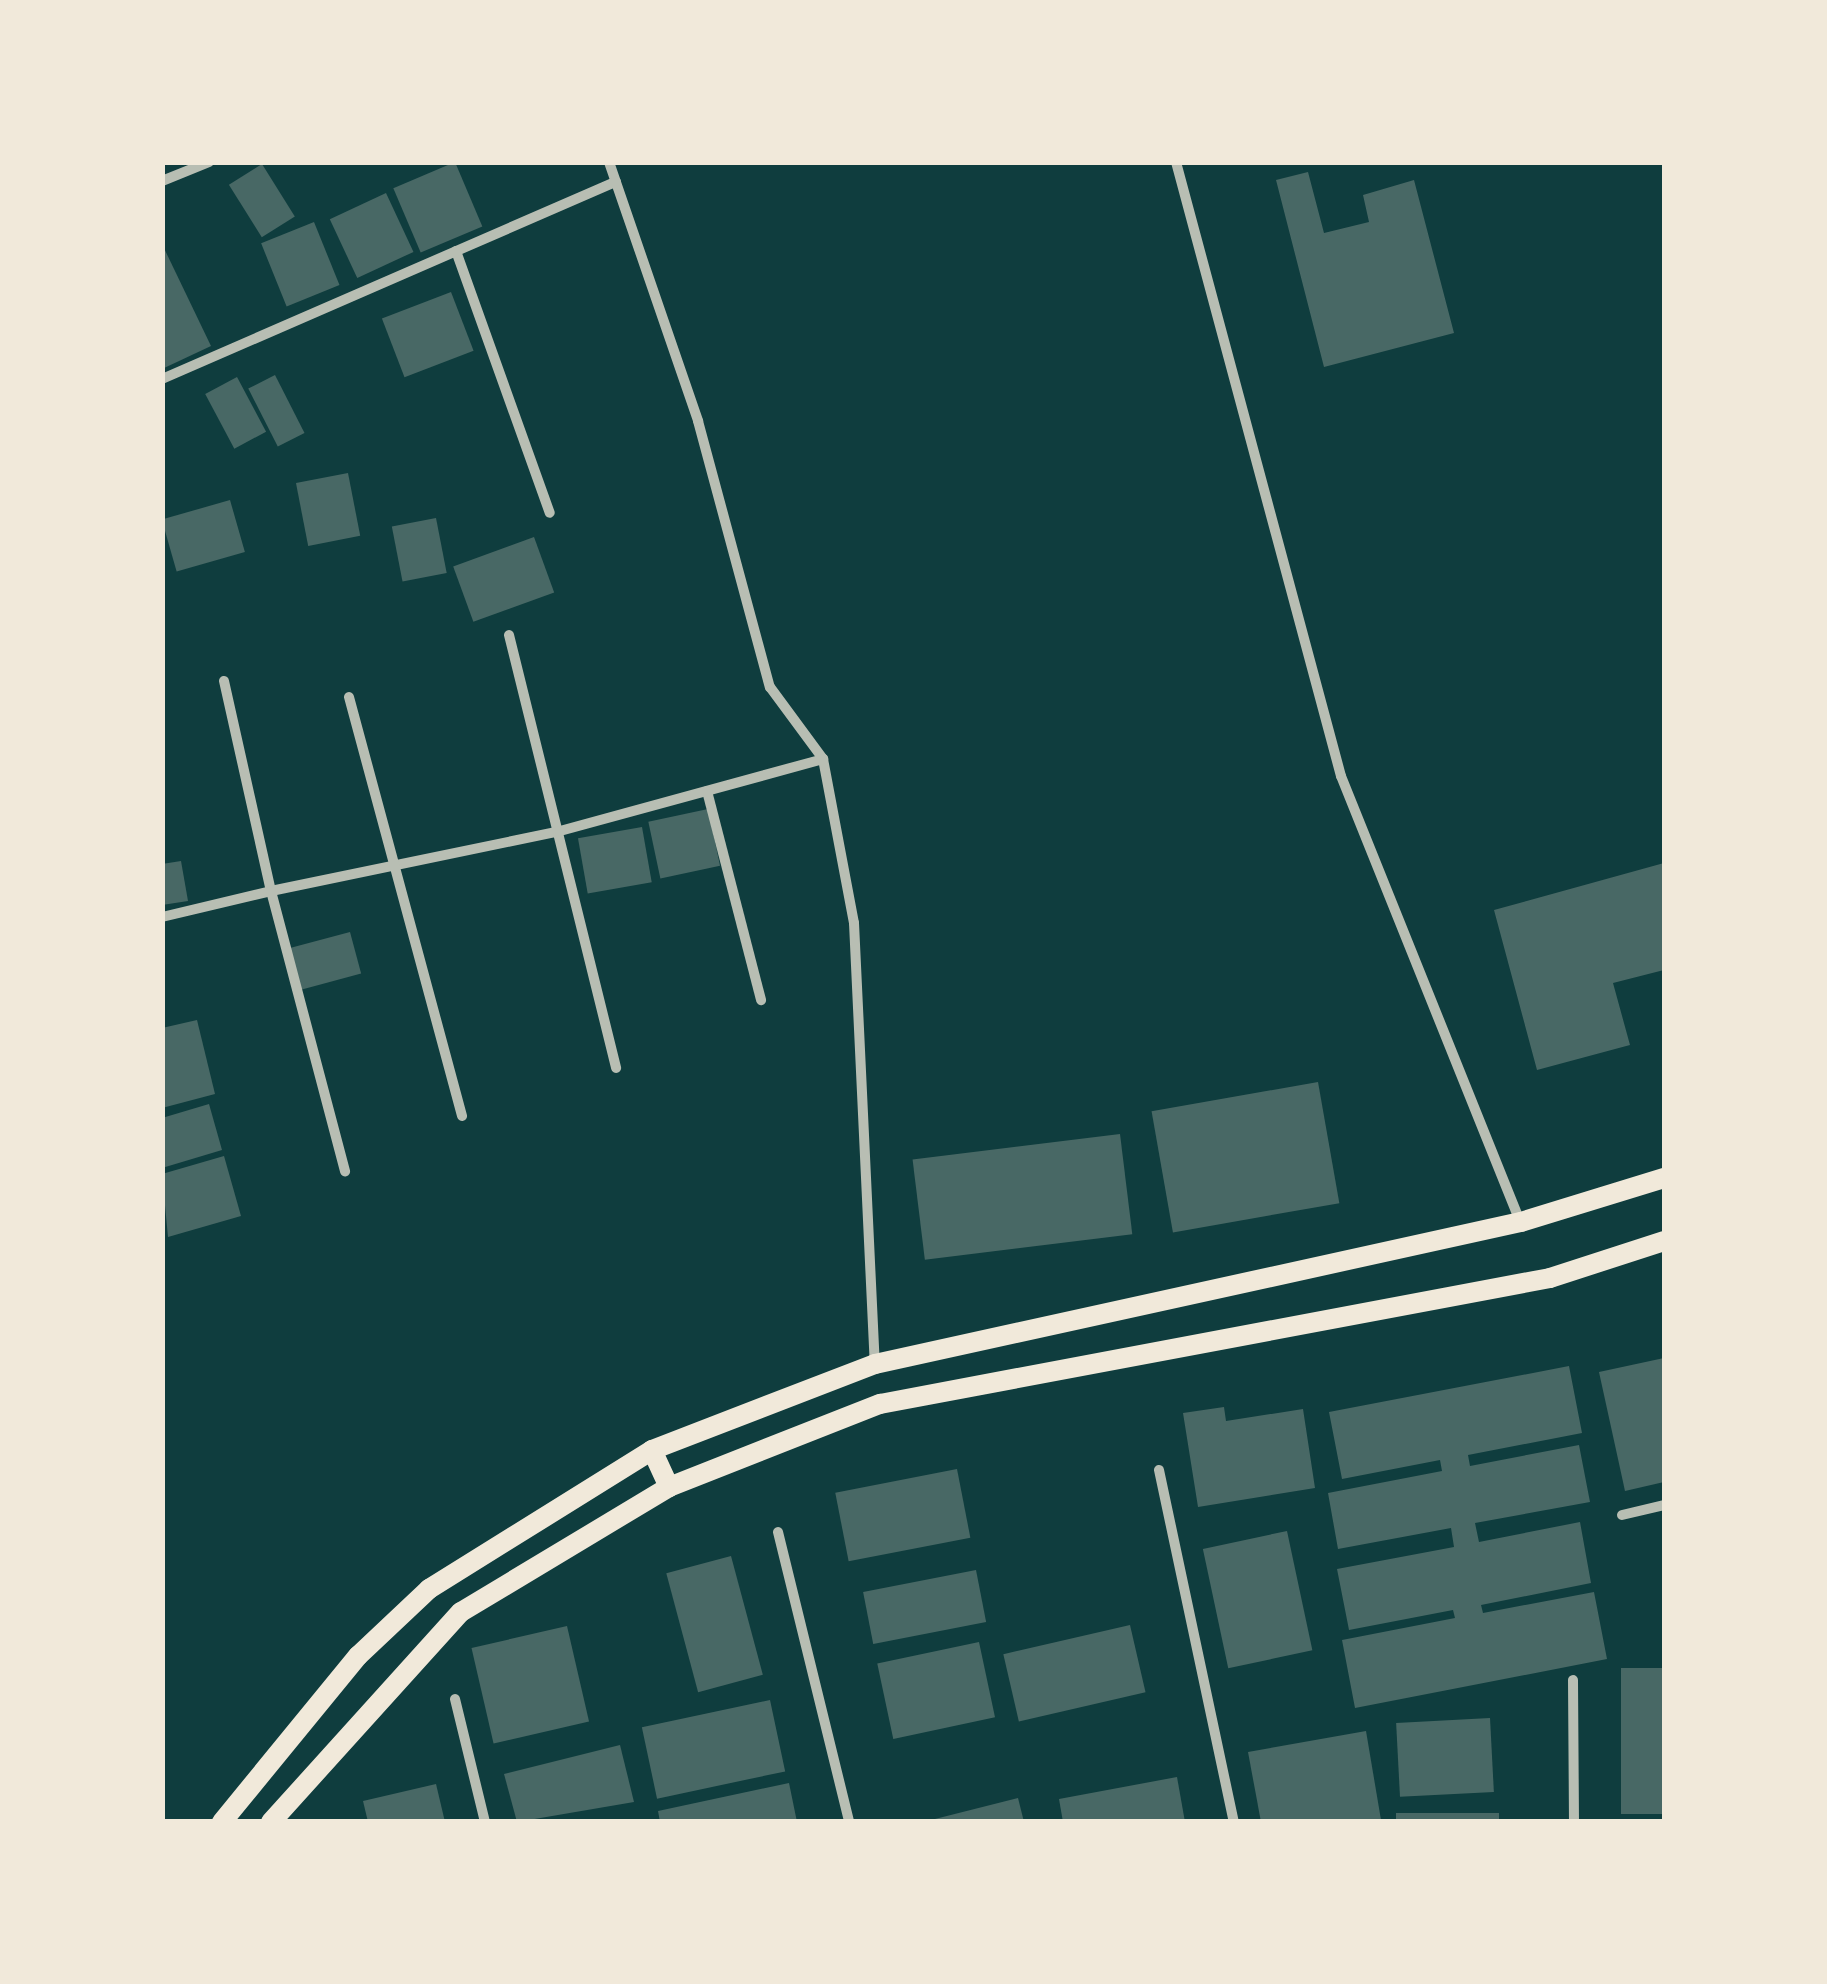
<!DOCTYPE html>
<html>
<head>
<meta charset="utf-8">
<style>
	body { margin:0 }
	#map { position:relative; width:1827px; height:1984px; overflow:hidden; background:#0f3d3e; font-family:Poppins,sans-serif }
	div>[style] { position:absolute }
	.building>* { inset:0; background:#486865; transform-origin:0 0 }
	.minor>* { height:10px; margin:-5px; padding:0 5px; transform-origin:5px; border-radius:5px; background:#b8beb3 }
	.secondary>* { height:20px; margin:-10px; padding:0 10px; transform-origin:10px; border-radius:10px; background:#f1e9da }
	span { translate:-50% -50%; white-space:nowrap; text-align:center; line-height:1.15; -webkit-text-stroke:9px #f1e9da; paint-order:stroke }
	.frame { position:absolute; inset:0; border:165px solid #f1e9da; pointer-events:none }
</style>
</head>
<body>
<div id="map">
	<div class="building">
		<div style="left:455px;top:162px;width:70px;height:67px;rotate:67deg"></div>
		<div style="left:262px;top:164px;width:62px;height:39px;rotate:58deg"></div>
		<div style="clip-path:polygon(1308px 172px,1324px 233px,1369px 222px,1363px 195px,1414px 180px,1454px 333px,1324px 367px,1276px 180px)"></div>
		<div style="left:386px;top:193px;width:65px;height:62px;rotate:65deg"></div>
		<div style="left:314px;top:222px;width:68px;height:57px;rotate:68deg"></div>
		<div style="clip-path:polygon(162px 244px,211px 346px,162px 369px)"></div>
		<div style="left:451px;top:292px;width:63px;height:74px;rotate:69deg"></div>
		<div style="left:275px;top:375px;width:65px;height:30px;rotate:63deg"></div>
		<div style="left:237px;top:377px;width:62px;height:36px;rotate:62deg"></div>
		<div style="left:348px;top:473px;width:64px;height:53px;rotate:79deg"></div>
		<div style="left:230px;top:500px;width:54px;height:71px;rotate:74deg"></div>
		<div style="left:436px;top:518px;width:56px;height:45px;rotate:79deg"></div>
		<div style="left:534px;top:537px;width:59px;height:86px;rotate:70deg"></div>
		<div style="left:708px;top:809px;width:58px;height:61px;rotate:78deg"></div>
		<div style="left:642px;top:827px;width:56px;height:65px;rotate:80deg"></div>
		<div style="clip-path:polygon(181px 861px,188px 901px,162px 905px,162px 864px)"></div>
		<div style="clip-path:polygon(1664px 863px,1664px 970px,1613px 983px,1630px 1045px,1537px 1070px,1494px 910px)"></div>
		<div style="left:350px;top:932px;width:43px;height:67px;rotate:75deg"></div>
		<div style="clip-path:polygon(197px 1020px,215px 1094px,162px 1108px,162px 1028px)"></div>
		<div style="left:1318px;top:1082px;width:123px;height:169px;rotate:80deg"></div>
		<div style="clip-path:polygon(209px 1104px,222px 1150px,162px 1168px,162px 1118px)"></div>
		<div style="left:1120px;top:1134px;width:101px;height:209px;rotate:83deg"></div>
		<div style="clip-path:polygon(224px 1156px,241px 1216px,168px 1237px,162px 1174px)"></div>
		<div style="clip-path:polygon(1664px 1358px,1664px 1482px,1625px 1491px,1599px 1372px)"></div>
		<div style="clip-path:polygon(1569px 1366px,1582px 1433px,1468px 1455px,1470px 1466px,1579px 1445px,1590px 1502px,1475px 1523px,1479px 1542px,1580px 1522px,1591px 1583px,1481px 1605px,1483px 1613px,1594px 1592px,1607px 1659px,1355px 1708px,1342px 1640px,1455px 1618px,1453px 1610px,1349px 1630px,1337px 1569px,1454px 1547px,1451px 1528px,1338px 1549px,1328px 1493px,1442px 1471px,1440px 1460px,1342px 1479px,1329px 1412px)"></div>
		<div style="clip-path:polygon(1224px 1407px,1226px 1421px,1303px 1409px,1315px 1488px,1198px 1507px,1183px 1413px)"></div>
		<div style="left:957px;top:1469px;width:70px;height:124px;rotate:79deg"></div>
		<div style="left:1287px;top:1531px;width:122px;height:86px;rotate:78deg"></div>
		<div style="left:731px;top:1556px;width:123px;height:67px;rotate:75deg"></div>
		<div style="left:976px;top:1570px;width:53px;height:115px;rotate:79deg"></div>
		<div style="left:1130px;top:1625px;width:69px;height:130px;rotate:77deg"></div>
		<div style="left:567px;top:1626px;width:98px;height:98px;rotate:77deg"></div>
		<div style="left:979px;top:1642px;width:77px;height:104px;rotate:78deg"></div>
		<div style="left:1621px;top:1668px;width:43px;height:146px"></div>
		<div style="left:770px;top:1700px;width:73px;height:131px;rotate:78deg"></div>
		<div style="left:1490px;top:1718px;width:74px;height:94px;rotate:87deg"></div>
		<div style="clip-path:polygon(1366px 1731px,1381px 1820px,1261px 1822px,1248px 1752px)"></div>
		<div style="clip-path:polygon(620px 1745px,634px 1802px,517px 1822px,504px 1774px)"></div>
		<div style="clip-path:polygon(1177px 1777px,1185px 1822px,1063px 1822px,1059px 1799px)"></div>
		<div style="clip-path:polygon(789px 1783px,797px 1822px,660px 1822px,658px 1811px)"></div>
		<div style="clip-path:polygon(436px 1784px,445px 1822px,368px 1822px,363px 1801px)"></div>
		<div style="clip-path:polygon(1018px 1798px,1024px 1822px,931px 1822px,931px 1820px)"></div>
		<div style="left:1499px;top:1813px;width:9px;height:103px;rotate:90deg"></div>
	</div>
	<div class="minor">
		<div style="left:609px;top:162px;width:274px;rotate:71deg"></div>
		<div style="left:698px;top:421px;width:276px;rotate:74.9deg"></div>
		<div style="left:770px;top:687px;width:89px;rotate:53.6deg"></div>
		<div style="left:823px;top:759px;width:167px;rotate:79.3deg"></div>
		<div style="left:854px;top:923px;width:441px;rotate:87.3deg"></div>
		<div style="left:1176px;top:162px;width:636px;rotate:74.96deg"></div>
		<div style="left:1341px;top:776px;width:480px;rotate:68.1deg"></div>
		<div style="left:162px;top:181px;width:51px;rotate:-22deg"></div>
		<div style="left:456px;top:251px;width:278px;rotate:70.3deg"></div>
		<div style="left:162px;top:379px;width:495px;rotate:-23.5deg"></div>
		<div style="left:509px;top:635px;width:446px;rotate:76.1deg"></div>
		<div style="left:224px;top:681px;width:215px;rotate:77.4deg"></div>
		<div style="left:271px;top:891px;width:295px;rotate:-11.7deg"></div>
		<div style="left:560px;top:831px;width:273px;rotate:-15.3deg"></div>
		<div style="left:349px;top:697px;width:434px;rotate:74.9deg"></div>
		<div style="left:707px;top:791px;width:216px;rotate:75.5deg"></div>
		<div style="left:162px;top:917px;width:112px;rotate:-13.4deg"></div>
		<div style="left:271px;top:891px;width:290px;rotate:75.2deg"></div>
		<div style="left:1159px;top:1470px;width:360px;rotate:78deg"></div>
		<div style="left:1622px;top:1515px;width:43px;rotate:-13.4deg"></div>
		<div style="left:778px;top:1532px;width:299px;rotate:76.2deg"></div>
		<div style="left:1573px;top:1680px;width:142px;rotate:89.6deg"></div>
		<div style="left:455px;top:1699px;width:127px;rotate:76.3deg"></div>
	</div>
	<div class="secondary">
		<div style="left:652px;top:1450px;width:41px;rotate:65.3deg"></div>
		<div style="left:222px;top:1822px;width:215px;rotate:-50.7deg"></div>
		<div style="left:358px;top:1656px;width:98px;rotate:-43.3deg"></div>
		<div style="left:429px;top:1589px;width:263px;rotate:-31.9deg"></div>
		<div style="left:652px;top:1450px;width:239px;rotate:-21.1deg"></div>
		<div style="left:875px;top:1364px;width:661px;rotate:-12.4deg"></div>
		<div style="left:1521px;top:1222px;width:150px;rotate:-17.1deg"></div>
		<div style="left:271px;top:1822px;width:283px;rotate:-47.9deg"></div>
		<div style="left:461px;top:1612px;width:243px;rotate:-31deg"></div>
		<div style="left:669px;top:1487px;width:227px;rotate:-21.5deg"></div>
		<div style="left:880px;top:1404px;width:682px;rotate:-10.65deg"></div>
		<div style="left:1550px;top:1278px;width:120px;rotate:-18deg"></div>
	</div>
	<div class="frame"></div>
</div>
</body>
</html>
